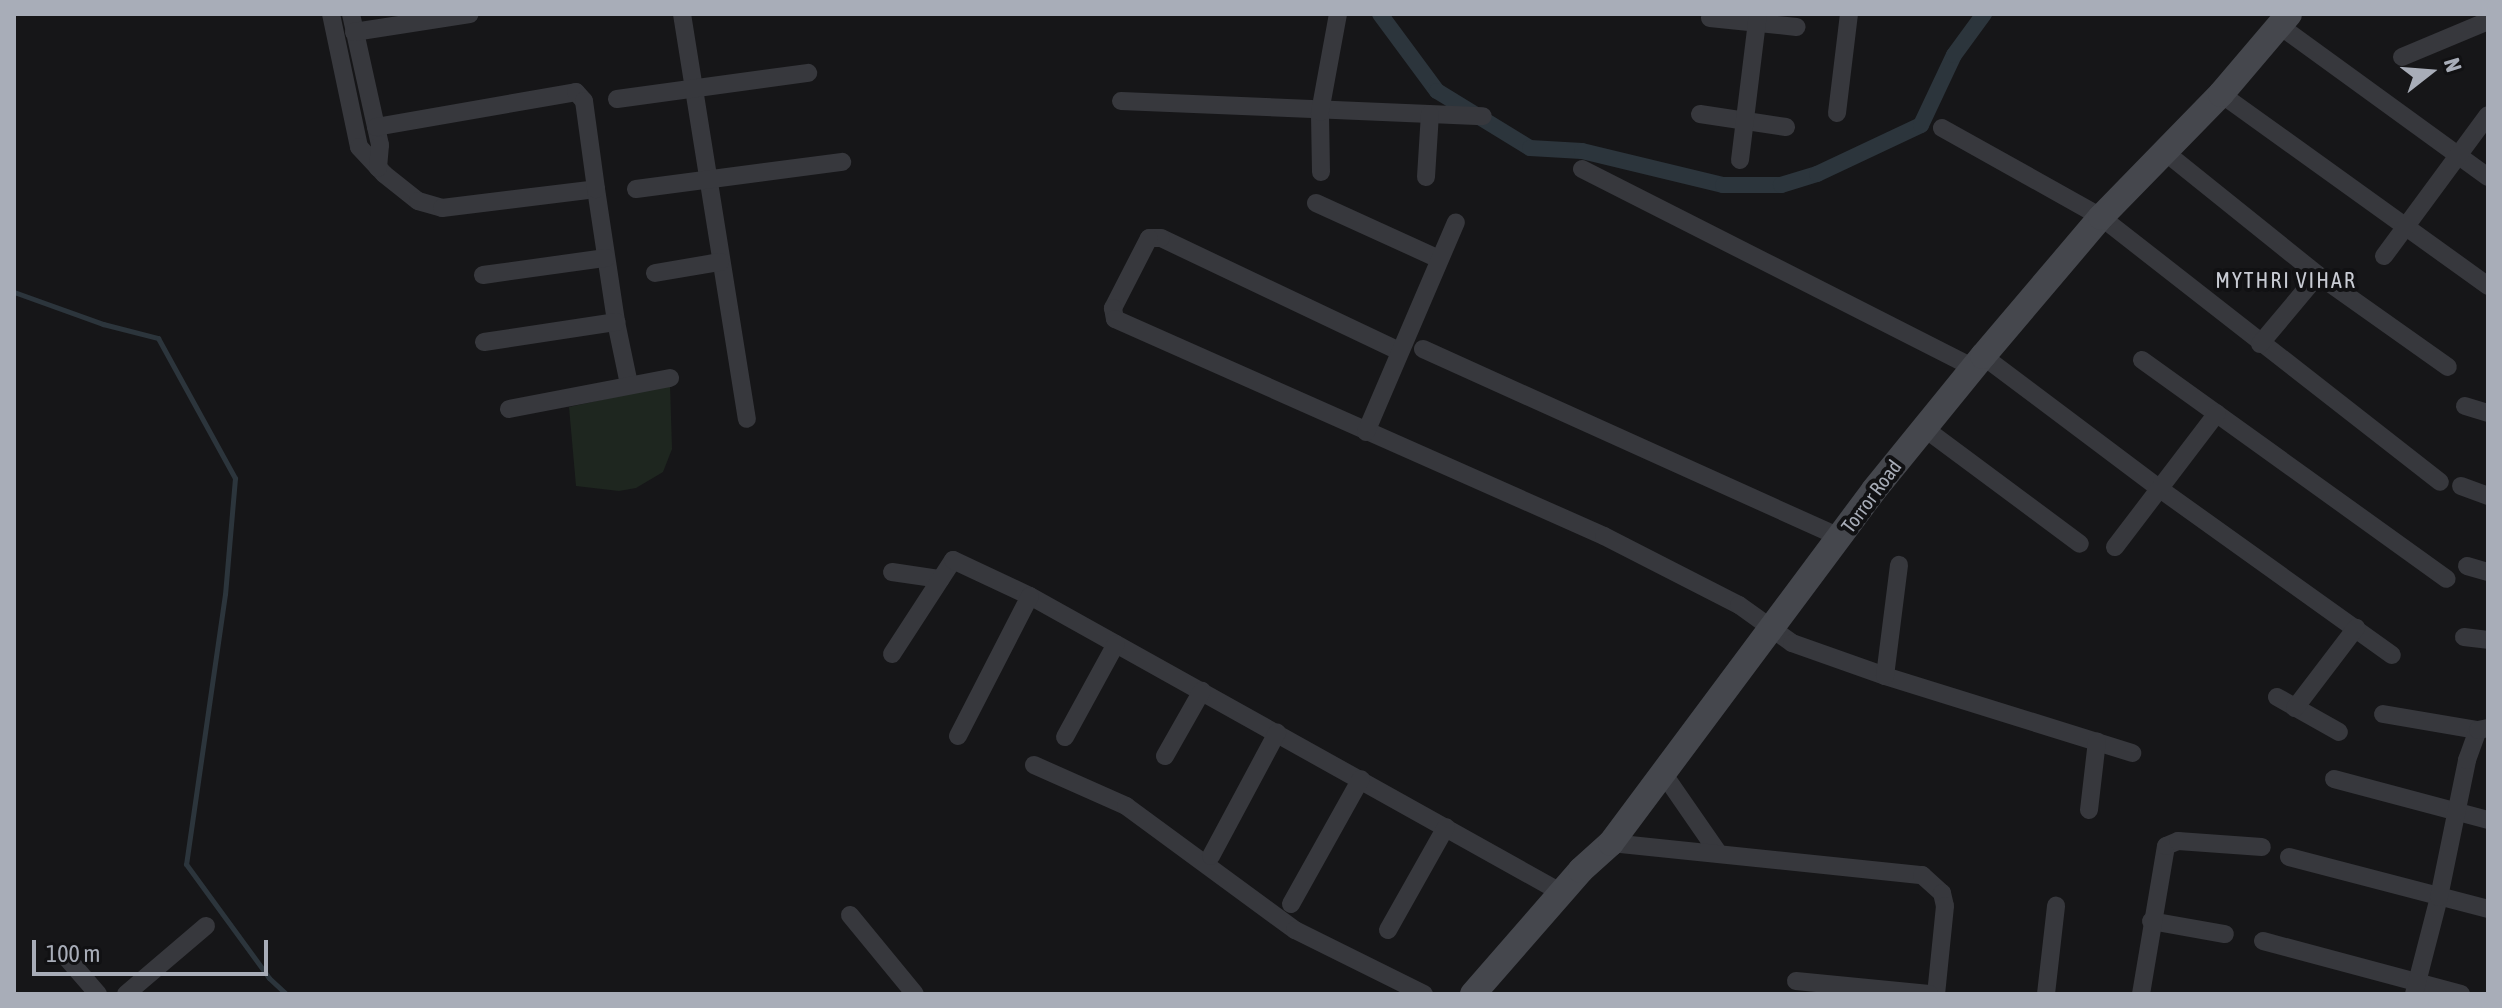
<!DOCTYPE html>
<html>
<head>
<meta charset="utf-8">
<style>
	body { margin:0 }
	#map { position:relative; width:2502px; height:1008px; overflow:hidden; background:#161618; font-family:"Asap Condensed",sans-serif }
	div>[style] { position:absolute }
	.green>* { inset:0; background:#1e261f }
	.stream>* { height:5px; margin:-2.5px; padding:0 2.5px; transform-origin:2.5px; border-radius:2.5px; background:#2c353c }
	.canal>* { height:16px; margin:-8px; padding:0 8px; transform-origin:8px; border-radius:8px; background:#2c353c }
	.street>* { height:18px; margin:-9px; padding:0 9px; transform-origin:9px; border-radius:9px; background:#37383d }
	.secondary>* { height:26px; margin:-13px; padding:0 13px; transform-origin:13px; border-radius:13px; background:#45474d }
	span { translate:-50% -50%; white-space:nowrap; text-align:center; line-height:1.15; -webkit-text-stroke:8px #111113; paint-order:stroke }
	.street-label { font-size:20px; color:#a8adb8 }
	.neighbourhood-label { font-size:22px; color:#c9ccd4; letter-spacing:2px }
	.frame { position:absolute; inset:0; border:16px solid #a8adb8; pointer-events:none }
	.north { position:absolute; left:2390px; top:32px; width:80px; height:80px; -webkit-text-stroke:6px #111113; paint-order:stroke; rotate:73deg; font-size:22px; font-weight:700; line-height:32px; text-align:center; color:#a8adb8 }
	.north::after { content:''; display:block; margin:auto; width:28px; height:36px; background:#a8adb8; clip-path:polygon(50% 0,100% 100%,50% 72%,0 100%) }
	.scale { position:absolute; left:32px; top:940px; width:236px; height:36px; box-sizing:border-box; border:4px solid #a8adb8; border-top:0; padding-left:10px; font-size:24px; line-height:28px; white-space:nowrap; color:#a8adb8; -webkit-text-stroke:6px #111113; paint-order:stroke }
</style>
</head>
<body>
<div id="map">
	<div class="green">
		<div style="clip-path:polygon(670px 385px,672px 449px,663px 472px,636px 488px,619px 491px,576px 486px,569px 407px)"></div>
	</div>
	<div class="stream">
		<div style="left:14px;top:292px;width:95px;rotate:19.8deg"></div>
		<div style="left:103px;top:324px;width:57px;rotate:14.3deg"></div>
		<div style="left:158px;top:338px;width:160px;rotate:61.2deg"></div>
		<div style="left:235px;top:478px;width:116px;rotate:94.9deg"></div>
		<div style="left:225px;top:594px;width:273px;rotate:98.2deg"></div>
		<div style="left:186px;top:864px;width:141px;rotate:53.9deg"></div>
		<div style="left:269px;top:978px;width:23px;rotate:43deg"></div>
	</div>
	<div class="canal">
		<div style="left:1380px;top:14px;width:96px;rotate:53.5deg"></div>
		<div style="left:1437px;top:91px;width:109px;rotate:31.5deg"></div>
		<div style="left:1530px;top:148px;width:52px;rotate:3.3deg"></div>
		<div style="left:1582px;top:151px;width:145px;rotate:13.6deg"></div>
		<div style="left:1723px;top:185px;width:58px"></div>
		<div style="left:1781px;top:185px;width:38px;rotate:-17deg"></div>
		<div style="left:1817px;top:174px;width:115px;rotate:-25.2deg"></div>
		<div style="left:1921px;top:125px;width:77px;rotate:-64.8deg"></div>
		<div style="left:1954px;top:55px;width:51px;rotate:-53.8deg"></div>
	</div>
	<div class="street">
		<div style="left:331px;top:14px;width:136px;rotate:78.1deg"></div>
		<div style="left:359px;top:147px;width:37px;rotate:47deg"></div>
		<div style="left:384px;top:174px;width:43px;rotate:38.5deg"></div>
		<div style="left:418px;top:201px;width:25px;rotate:16deg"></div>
		<div style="left:442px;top:208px;width:155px;rotate:-7deg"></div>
		<div style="left:596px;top:189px;width:134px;rotate:81.4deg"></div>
		<div style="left:616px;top:322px;width:63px;rotate:78.2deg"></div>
		<div style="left:351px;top:14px;width:134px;rotate:77.5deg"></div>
		<div style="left:380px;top:145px;width:23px;rotate:95deg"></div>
		<div style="left:682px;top:14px;width:410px;rotate:80.9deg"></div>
		<div style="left:1710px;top:18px;width:87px;rotate:5.9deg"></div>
		<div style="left:2280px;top:26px;width:257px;rotate:36deg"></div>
		<div style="left:354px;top:32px;width:117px;rotate:-8.8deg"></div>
		<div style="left:2402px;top:57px;width:93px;rotate:-22.7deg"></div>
		<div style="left:2221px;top:94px;width:329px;rotate:35.7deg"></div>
		<div style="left:617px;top:99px;width:193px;rotate:-7.8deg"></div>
		<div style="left:1121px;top:101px;width:362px;rotate:2.4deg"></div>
		<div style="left:1837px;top:113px;width:100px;rotate:-83.1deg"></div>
		<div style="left:1700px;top:114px;width:87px;rotate:8.6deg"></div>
		<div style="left:376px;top:127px;width:203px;rotate:-9.9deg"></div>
		<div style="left:576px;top:92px;width:12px;rotate:48deg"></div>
		<div style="left:584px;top:101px;width:89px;rotate:82.2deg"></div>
		<div style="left:1942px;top:128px;width:182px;rotate:29.2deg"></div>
		<div style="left:2101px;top:217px;width:430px;rotate:38deg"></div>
		<div style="left:2165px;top:152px;width:196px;rotate:38.8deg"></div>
		<div style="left:2318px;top:275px;width:159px;rotate:35.3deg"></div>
		<div style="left:1740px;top:160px;width:147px;rotate:-83deg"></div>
		<div style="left:1582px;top:169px;width:438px;rotate:26.9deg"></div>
		<div style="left:1321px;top:172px;width:60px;rotate:-91deg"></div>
		<div style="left:1320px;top:112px;width:100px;rotate:-79.6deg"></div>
		<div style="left:1426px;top:177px;width:63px;rotate:-86.4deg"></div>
		<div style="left:636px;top:189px;width:208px;rotate:-7.5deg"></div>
		<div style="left:1316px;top:203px;width:135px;rotate:24.5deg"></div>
		<div style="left:2384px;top:256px;width:175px;rotate:-53.6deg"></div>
		<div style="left:655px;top:273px;width:66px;rotate:-9.6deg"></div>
		<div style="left:483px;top:275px;width:124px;rotate:-7.9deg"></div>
		<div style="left:484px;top:342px;width:134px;rotate:-8.6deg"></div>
		<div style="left:2260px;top:344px;width:90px;rotate:-50deg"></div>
		<div style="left:1423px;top:349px;width:457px;rotate:24.3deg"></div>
		<div style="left:1399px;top:351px;width:263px;rotate:-154.6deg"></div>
		<div style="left:1161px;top:238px;width:12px;rotate:180deg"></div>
		<div style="left:1149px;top:238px;width:79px;rotate:117.2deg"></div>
		<div style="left:1113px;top:308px;width:11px;rotate:80deg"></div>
		<div style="left:1115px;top:319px;width:535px;rotate:23.93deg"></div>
		<div style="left:1604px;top:536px;width:152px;rotate:27.1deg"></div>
		<div style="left:1739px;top:605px;width:65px;rotate:35.6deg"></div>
		<div style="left:1792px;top:643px;width:99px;rotate:19.5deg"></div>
		<div style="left:1885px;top:676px;width:259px;rotate:17.3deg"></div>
		<div style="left:1983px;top:356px;width:221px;rotate:36.9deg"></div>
		<div style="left:2160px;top:489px;width:285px;rotate:35.6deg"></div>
		<div style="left:2142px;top:360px;width:375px;rotate:35.7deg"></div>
		<div style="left:2465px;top:406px;width:24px;rotate:17deg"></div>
		<div style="left:509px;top:409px;width:164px;rotate:-10.9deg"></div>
		<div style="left:1924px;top:428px;width:194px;rotate:36.6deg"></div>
		<div style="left:1366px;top:432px;width:228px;rotate:-66.8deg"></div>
		<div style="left:2461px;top:486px;width:29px;rotate:20deg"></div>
		<div style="left:2115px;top:547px;width:168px;rotate:-52.7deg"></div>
		<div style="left:2467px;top:566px;width:22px;rotate:16deg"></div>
		<div style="left:892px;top:572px;width:49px;rotate:8.3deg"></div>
		<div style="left:2464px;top:637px;width:24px;rotate:7deg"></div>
		<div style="left:892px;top:654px;width:112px;rotate:-57deg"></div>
		<div style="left:953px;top:560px;width:85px;rotate:25.1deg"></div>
		<div style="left:1030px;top:596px;width:609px;rotate:29.17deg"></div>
		<div style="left:1885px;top:676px;width:112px;rotate:-82.8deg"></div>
		<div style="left:2277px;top:697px;width:71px;rotate:29.4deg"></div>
		<div style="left:2295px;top:708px;width:101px;rotate:-52.7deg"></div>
		<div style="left:2383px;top:714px;width:96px;rotate:9.6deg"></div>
		<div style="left:958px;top:736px;width:157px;rotate:-62.8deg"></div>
		<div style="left:1065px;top:737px;width:106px;rotate:-61.3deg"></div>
		<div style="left:1165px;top:756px;width:75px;rotate:-60.4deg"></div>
		<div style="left:1034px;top:765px;width:101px;rotate:24deg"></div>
		<div style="left:1126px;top:806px;width:210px;rotate:36.3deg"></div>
		<div style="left:1295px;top:930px;width:144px;rotate:26.4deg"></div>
		<div style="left:1663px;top:773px;width:98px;rotate:55.3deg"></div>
		<div style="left:2334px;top:779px;width:159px;rotate:14.9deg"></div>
		<div style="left:2089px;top:810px;width:69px;rotate:-83.4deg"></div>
		<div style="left:1611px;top:843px;width:313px;rotate:5.9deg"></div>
		<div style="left:1922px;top:875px;width:27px;rotate:42deg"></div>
		<div style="left:1942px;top:893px;width:13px;rotate:77deg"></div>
		<div style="left:1945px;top:906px;width:88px;rotate:95.8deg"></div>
		<div style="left:1211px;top:856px;width:140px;rotate:-61.8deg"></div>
		<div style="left:2289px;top:857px;width:206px;rotate:14.6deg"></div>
		<div style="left:1291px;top:904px;width:143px;rotate:-60.8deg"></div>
		<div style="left:850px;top:915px;width:102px;rotate:50.6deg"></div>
		<div style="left:2151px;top:921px;width:75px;rotate:10deg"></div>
		<div style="left:1388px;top:930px;width:118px;rotate:-60.6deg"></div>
		<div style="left:2263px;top:941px;width:205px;rotate:15deg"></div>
		<div style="left:66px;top:957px;width:49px;rotate:49.1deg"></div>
		<div style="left:1796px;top:981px;width:134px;rotate:5.6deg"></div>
		<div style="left:126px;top:994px;width:105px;rotate:-40.4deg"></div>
		<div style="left:2046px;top:994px;width:89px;rotate:-83.5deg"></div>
		<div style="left:2141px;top:994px;width:150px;rotate:-80.4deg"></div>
		<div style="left:2166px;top:846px;width:13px;rotate:-23deg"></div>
		<div style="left:2178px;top:841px;width:84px;rotate:4.1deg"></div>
		<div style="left:2414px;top:994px;width:100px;rotate:-75.5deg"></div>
		<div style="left:2439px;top:897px;width:140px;rotate:-78.4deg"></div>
		<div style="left:2467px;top:760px;width:32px;rotate:-70deg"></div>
		<div style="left:2478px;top:730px;width:10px;rotate:-11deg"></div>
	</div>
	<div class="secondary">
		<div style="left:1473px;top:994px;width:164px;rotate:-48.9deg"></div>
		<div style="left:1581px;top:870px;width:40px;rotate:-42deg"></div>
		<div style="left:1611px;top:843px;width:440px;rotate:-53.3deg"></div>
		<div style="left:1874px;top:490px;width:173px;rotate:-50.9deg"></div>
		<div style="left:1983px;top:356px;width:182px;rotate:-49.7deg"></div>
		<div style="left:2101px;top:217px;width:172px;rotate:-45.7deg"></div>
		<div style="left:2221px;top:94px;width:105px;rotate:-49.6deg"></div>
	</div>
	<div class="street-label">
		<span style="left:1871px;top:496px;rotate:-53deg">Torror Road</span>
	</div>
	<div class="neighbourhood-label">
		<span style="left:2286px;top:281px">MYTHRI VIHAR</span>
	</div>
	<div class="frame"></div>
	<div class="north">N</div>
	<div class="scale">100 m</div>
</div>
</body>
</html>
